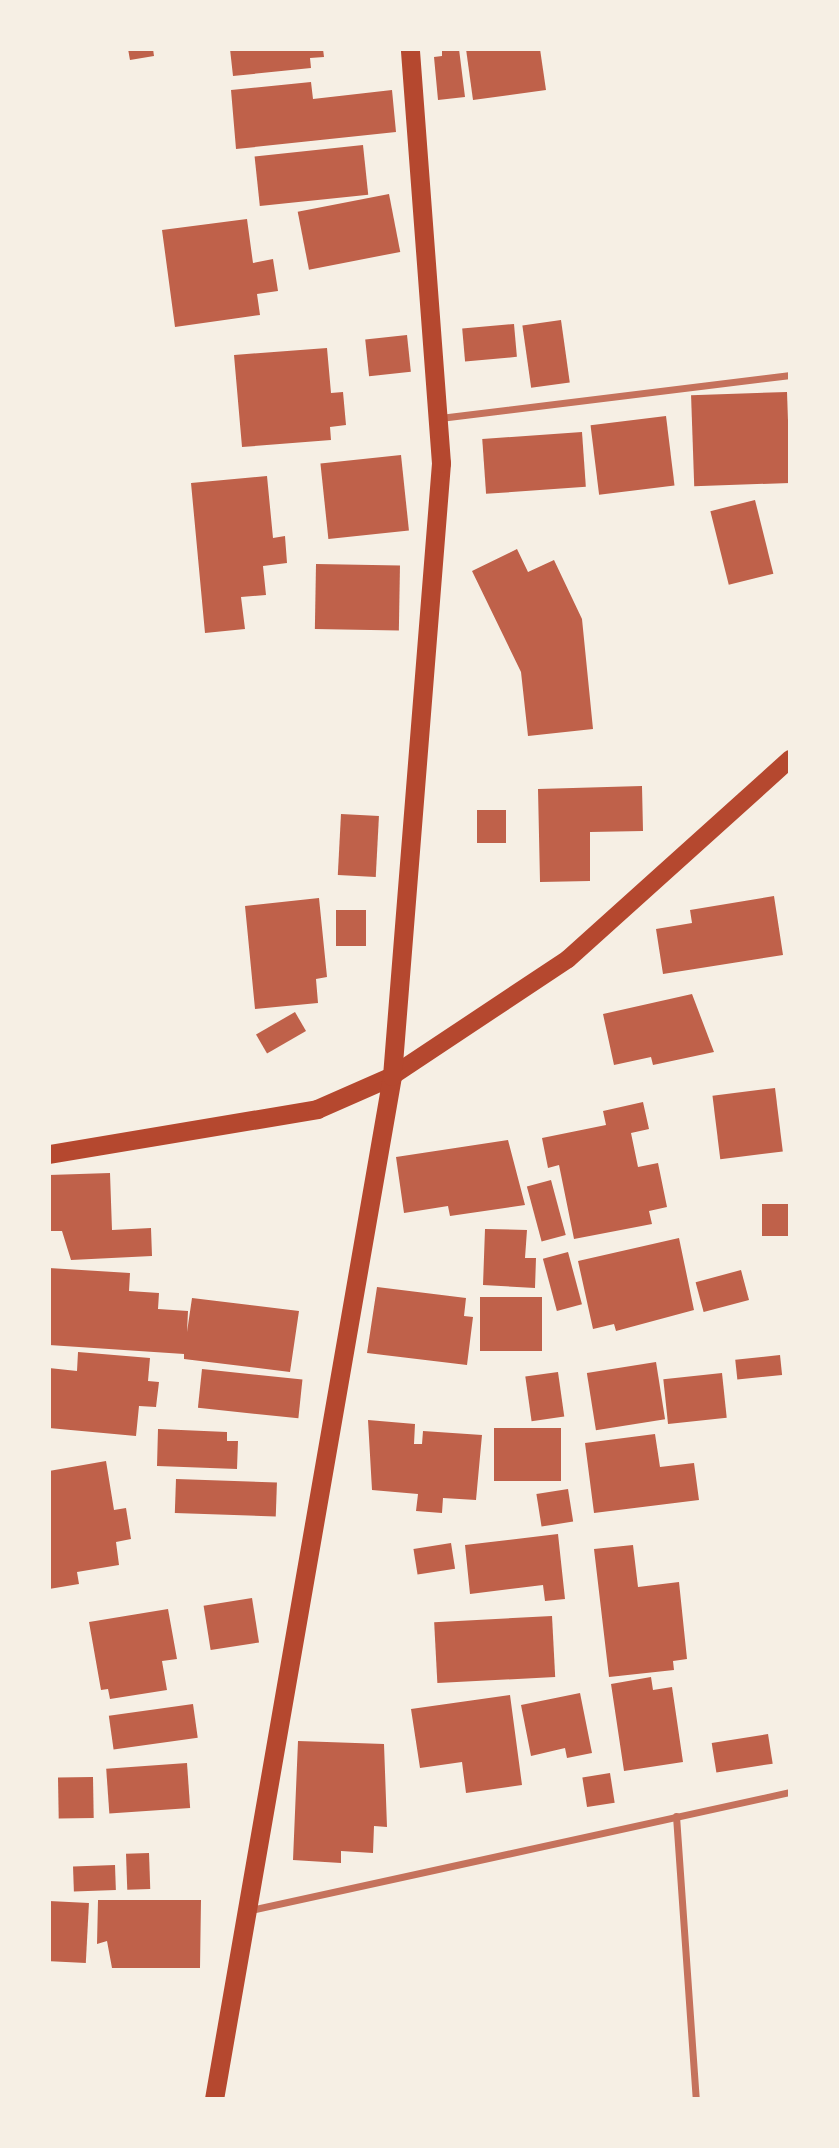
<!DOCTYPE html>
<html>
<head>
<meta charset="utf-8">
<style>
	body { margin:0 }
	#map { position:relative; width:839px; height:2148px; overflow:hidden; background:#f6efe4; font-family:Lora,serif }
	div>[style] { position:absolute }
	.building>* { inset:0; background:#bf614a; transform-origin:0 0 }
	.minor>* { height:7px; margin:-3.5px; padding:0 3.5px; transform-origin:3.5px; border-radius:3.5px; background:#c5725c }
	.primary>* { height:18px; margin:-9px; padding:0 9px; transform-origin:9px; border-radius:9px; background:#b5482f }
	.trunk>* { height:19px; margin:-9.5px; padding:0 9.5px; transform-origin:9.5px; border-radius:9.5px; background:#b5482f }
	span { translate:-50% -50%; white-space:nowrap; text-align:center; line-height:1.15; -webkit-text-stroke:6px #f6efe4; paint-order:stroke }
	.frame { position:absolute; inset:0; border:51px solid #f6efe4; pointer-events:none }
</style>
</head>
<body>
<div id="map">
	<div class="building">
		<div style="clip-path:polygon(128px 49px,153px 49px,154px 56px,130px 60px)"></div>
		<div style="clip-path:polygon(230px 49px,323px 49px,324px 57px,310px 58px,311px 68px,233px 76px)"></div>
		<div style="clip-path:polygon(442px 49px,459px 49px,465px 97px,438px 100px,434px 57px,442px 56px)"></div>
		<div style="clip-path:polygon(466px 49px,540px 49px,546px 90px,473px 100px)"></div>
		<div style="clip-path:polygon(311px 82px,313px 99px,392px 90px,396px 132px,236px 149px,231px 90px)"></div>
		<div style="left:363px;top:145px;width:50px;height:109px;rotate:84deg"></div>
		<div style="left:389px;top:194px;width:59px;height:93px;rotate:79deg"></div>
		<div style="clip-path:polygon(247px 219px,253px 263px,273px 259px,278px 291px,257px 294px,260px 315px,175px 327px,162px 230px)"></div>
		<div style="left:561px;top:320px;width:63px;height:39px;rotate:82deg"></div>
		<div style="left:514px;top:324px;width:33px;height:52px;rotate:85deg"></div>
		<div style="left:407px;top:335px;width:37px;height:42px;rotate:84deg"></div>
		<div style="clip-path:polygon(327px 348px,331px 393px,343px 392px,346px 425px,330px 427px,331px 440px,242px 447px,234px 355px)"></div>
		<div style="left:787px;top:392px;width:91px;height:96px;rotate:88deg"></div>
		<div style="left:666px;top:416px;width:70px;height:76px;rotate:83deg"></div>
		<div style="left:582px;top:432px;width:55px;height:100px;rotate:86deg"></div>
		<div style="left:401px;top:455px;width:76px;height:81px;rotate:84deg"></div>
		<div style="clip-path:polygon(267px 476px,273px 538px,285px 536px,287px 563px,263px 566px,266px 595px,241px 597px,245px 629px,205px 633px,191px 483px)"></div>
		<div style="left:755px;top:500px;width:76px;height:46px;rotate:76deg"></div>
		<div style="clip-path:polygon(517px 549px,528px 572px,554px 560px,582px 619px,593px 729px,528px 736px,521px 672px,472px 571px)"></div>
		<div style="left:316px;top:564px;width:84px;height:65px;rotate:1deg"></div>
		<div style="clip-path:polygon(642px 786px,643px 831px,590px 832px,590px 881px,540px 882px,538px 789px)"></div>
		<div style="left:477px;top:810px;width:29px;height:33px"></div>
		<div style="left:341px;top:814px;width:38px;height:61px;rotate:3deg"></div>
		<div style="clip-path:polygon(774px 896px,783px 955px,663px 974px,656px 929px,692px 923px,690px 910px)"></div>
		<div style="clip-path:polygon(319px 898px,327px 977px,316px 979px,318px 1003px,255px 1009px,245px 906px)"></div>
		<div style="left:336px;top:910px;width:30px;height:36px"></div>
		<div style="clip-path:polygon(692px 994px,714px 1052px,653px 1065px,651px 1057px,614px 1065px,603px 1014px)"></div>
		<div style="left:295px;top:1012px;width:22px;height:45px;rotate:60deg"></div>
		<div style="left:775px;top:1088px;width:64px;height:63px;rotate:83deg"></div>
		<div style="clip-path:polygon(643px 1102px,649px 1129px,631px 1133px,638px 1167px,658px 1163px,667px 1207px,649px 1211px,652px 1224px,574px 1239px,559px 1165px,548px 1168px,542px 1138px,606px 1125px,603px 1111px)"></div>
		<div style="clip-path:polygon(508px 1140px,525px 1205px,450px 1216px,448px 1206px,404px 1213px,396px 1157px)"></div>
		<div style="clip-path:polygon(110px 1173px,112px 1230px,151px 1228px,152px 1256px,71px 1260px,62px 1231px,49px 1231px,49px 1175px)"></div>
		<div style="left:551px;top:1180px;width:57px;height:25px;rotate:75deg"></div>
		<div style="left:790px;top:1204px;width:32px;height:28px;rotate:90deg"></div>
		<div style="clip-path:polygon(485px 1229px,527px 1230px,525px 1258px,536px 1258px,535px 1288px,483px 1285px)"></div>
		<div style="clip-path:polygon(679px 1238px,694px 1310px,616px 1331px,614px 1324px,593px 1329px,578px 1261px)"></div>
		<div style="left:568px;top:1252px;width:54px;height:26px;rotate:75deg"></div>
		<div style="clip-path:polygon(49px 1268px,130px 1273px,129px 1291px,159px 1293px,158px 1309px,188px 1311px,187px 1332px,192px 1298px,299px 1311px,290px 1372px,184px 1359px,184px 1354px,49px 1345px)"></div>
		<div style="left:741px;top:1270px;width:31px;height:47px;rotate:75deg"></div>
		<div style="clip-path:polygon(377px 1287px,466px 1298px,464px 1316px,473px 1317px,467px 1365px,367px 1353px)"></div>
		<div style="left:480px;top:1297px;width:62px;height:54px"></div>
		<div style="clip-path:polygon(78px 1352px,150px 1358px,148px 1381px,159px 1382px,156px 1407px,139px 1406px,136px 1436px,49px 1428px,49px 1368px,77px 1371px)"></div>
		<div style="left:780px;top:1355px;width:20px;height:45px;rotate:84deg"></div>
		<div style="left:656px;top:1362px;width:58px;height:70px;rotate:81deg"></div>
		<div style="left:202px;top:1369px;width:101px;height:39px;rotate:6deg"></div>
		<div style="left:558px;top:1372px;width:45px;height:33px;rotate:82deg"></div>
		<div style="left:722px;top:1373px;width:45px;height:59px;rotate:84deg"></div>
		<div style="clip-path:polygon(368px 1420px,415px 1424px,414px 1444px,422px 1444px,423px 1431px,482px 1435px,476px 1500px,443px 1498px,442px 1513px,416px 1511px,418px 1494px,372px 1490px)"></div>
		<div style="left:494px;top:1428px;width:67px;height:53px"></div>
		<div style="clip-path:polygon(158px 1429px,227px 1432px,227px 1441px,238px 1441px,237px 1469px,157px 1466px)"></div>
		<div style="clip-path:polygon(655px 1434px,660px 1467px,694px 1463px,699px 1500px,594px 1513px,585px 1443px)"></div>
		<div style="clip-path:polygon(106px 1461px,114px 1510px,126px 1508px,131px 1539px,116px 1542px,119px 1565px,77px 1572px,79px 1584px,49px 1589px,49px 1471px)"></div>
		<div style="left:176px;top:1479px;width:101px;height:34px;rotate:2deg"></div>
		<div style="left:568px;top:1489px;width:33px;height:32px;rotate:81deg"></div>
		<div style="clip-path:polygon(558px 1534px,565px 1599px,545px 1601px,543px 1585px,470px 1594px,465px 1545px)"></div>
		<div style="left:451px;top:1543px;width:26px;height:38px;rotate:81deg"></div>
		<div style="clip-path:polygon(633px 1545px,638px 1587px,679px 1582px,687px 1659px,673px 1661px,674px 1670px,609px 1677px,594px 1549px)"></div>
		<div style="left:252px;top:1598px;width:45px;height:49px;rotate:81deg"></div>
		<div style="clip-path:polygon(168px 1609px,177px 1659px,162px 1661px,167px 1690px,110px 1699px,108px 1689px,101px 1690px,89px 1622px)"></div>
		<div style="left:552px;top:1616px;width:61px;height:118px;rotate:87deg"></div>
		<div style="clip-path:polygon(651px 1677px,653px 1690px,672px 1687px,683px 1762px,624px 1771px,611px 1684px)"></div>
		<div style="clip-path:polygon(580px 1693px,592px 1753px,567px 1758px,565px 1748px,531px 1756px,521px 1705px)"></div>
		<div style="clip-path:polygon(510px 1695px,522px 1785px,466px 1793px,462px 1762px,420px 1768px,411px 1709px)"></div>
		<div style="left:193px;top:1704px;width:34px;height:85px;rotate:82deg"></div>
		<div style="left:768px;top:1734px;width:30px;height:57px;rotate:81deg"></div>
		<div style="clip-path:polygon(298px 1741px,384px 1744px,387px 1827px,374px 1826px,373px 1853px,341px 1851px,341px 1863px,293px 1860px)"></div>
		<div style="left:187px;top:1763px;width:45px;height:81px;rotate:86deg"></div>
		<div style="left:610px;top:1773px;width:30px;height:28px;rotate:81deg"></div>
		<div style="left:93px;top:1777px;width:41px;height:35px;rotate:89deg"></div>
		<div style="left:149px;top:1853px;width:36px;height:23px;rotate:88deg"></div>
		<div style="left:115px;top:1865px;width:25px;height:42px;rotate:88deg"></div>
		<div style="clip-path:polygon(98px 1900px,201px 1900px,200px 1968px,112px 1968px,107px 1941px,97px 1944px)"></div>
		<div style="left:49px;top:1901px;width:40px;height:60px;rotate:3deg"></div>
	</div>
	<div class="minor">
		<div style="left:440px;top:418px;width:353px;rotate:-7deg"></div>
		<div style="left:676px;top:1816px;width:284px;rotate:86deg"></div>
		<div style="left:251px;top:1910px;width:552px;rotate:-12.35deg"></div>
	</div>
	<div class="primary">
		<div style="left:392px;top:1076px;width:211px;rotate:-33.6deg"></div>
		<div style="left:568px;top:959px;width:299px;rotate:-42deg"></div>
	</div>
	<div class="trunk">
		<div style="left:49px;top:1154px;width:272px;rotate:-9.5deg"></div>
		<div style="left:317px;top:1109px;width:82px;rotate:-23.7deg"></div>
		<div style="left:214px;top:2099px;width:1038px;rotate:-80.13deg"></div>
		<div style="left:392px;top:1076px;width:615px;rotate:-85.43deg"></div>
		<div style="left:441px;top:463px;width:415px;rotate:-94.3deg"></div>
	</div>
	<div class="frame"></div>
</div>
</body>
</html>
